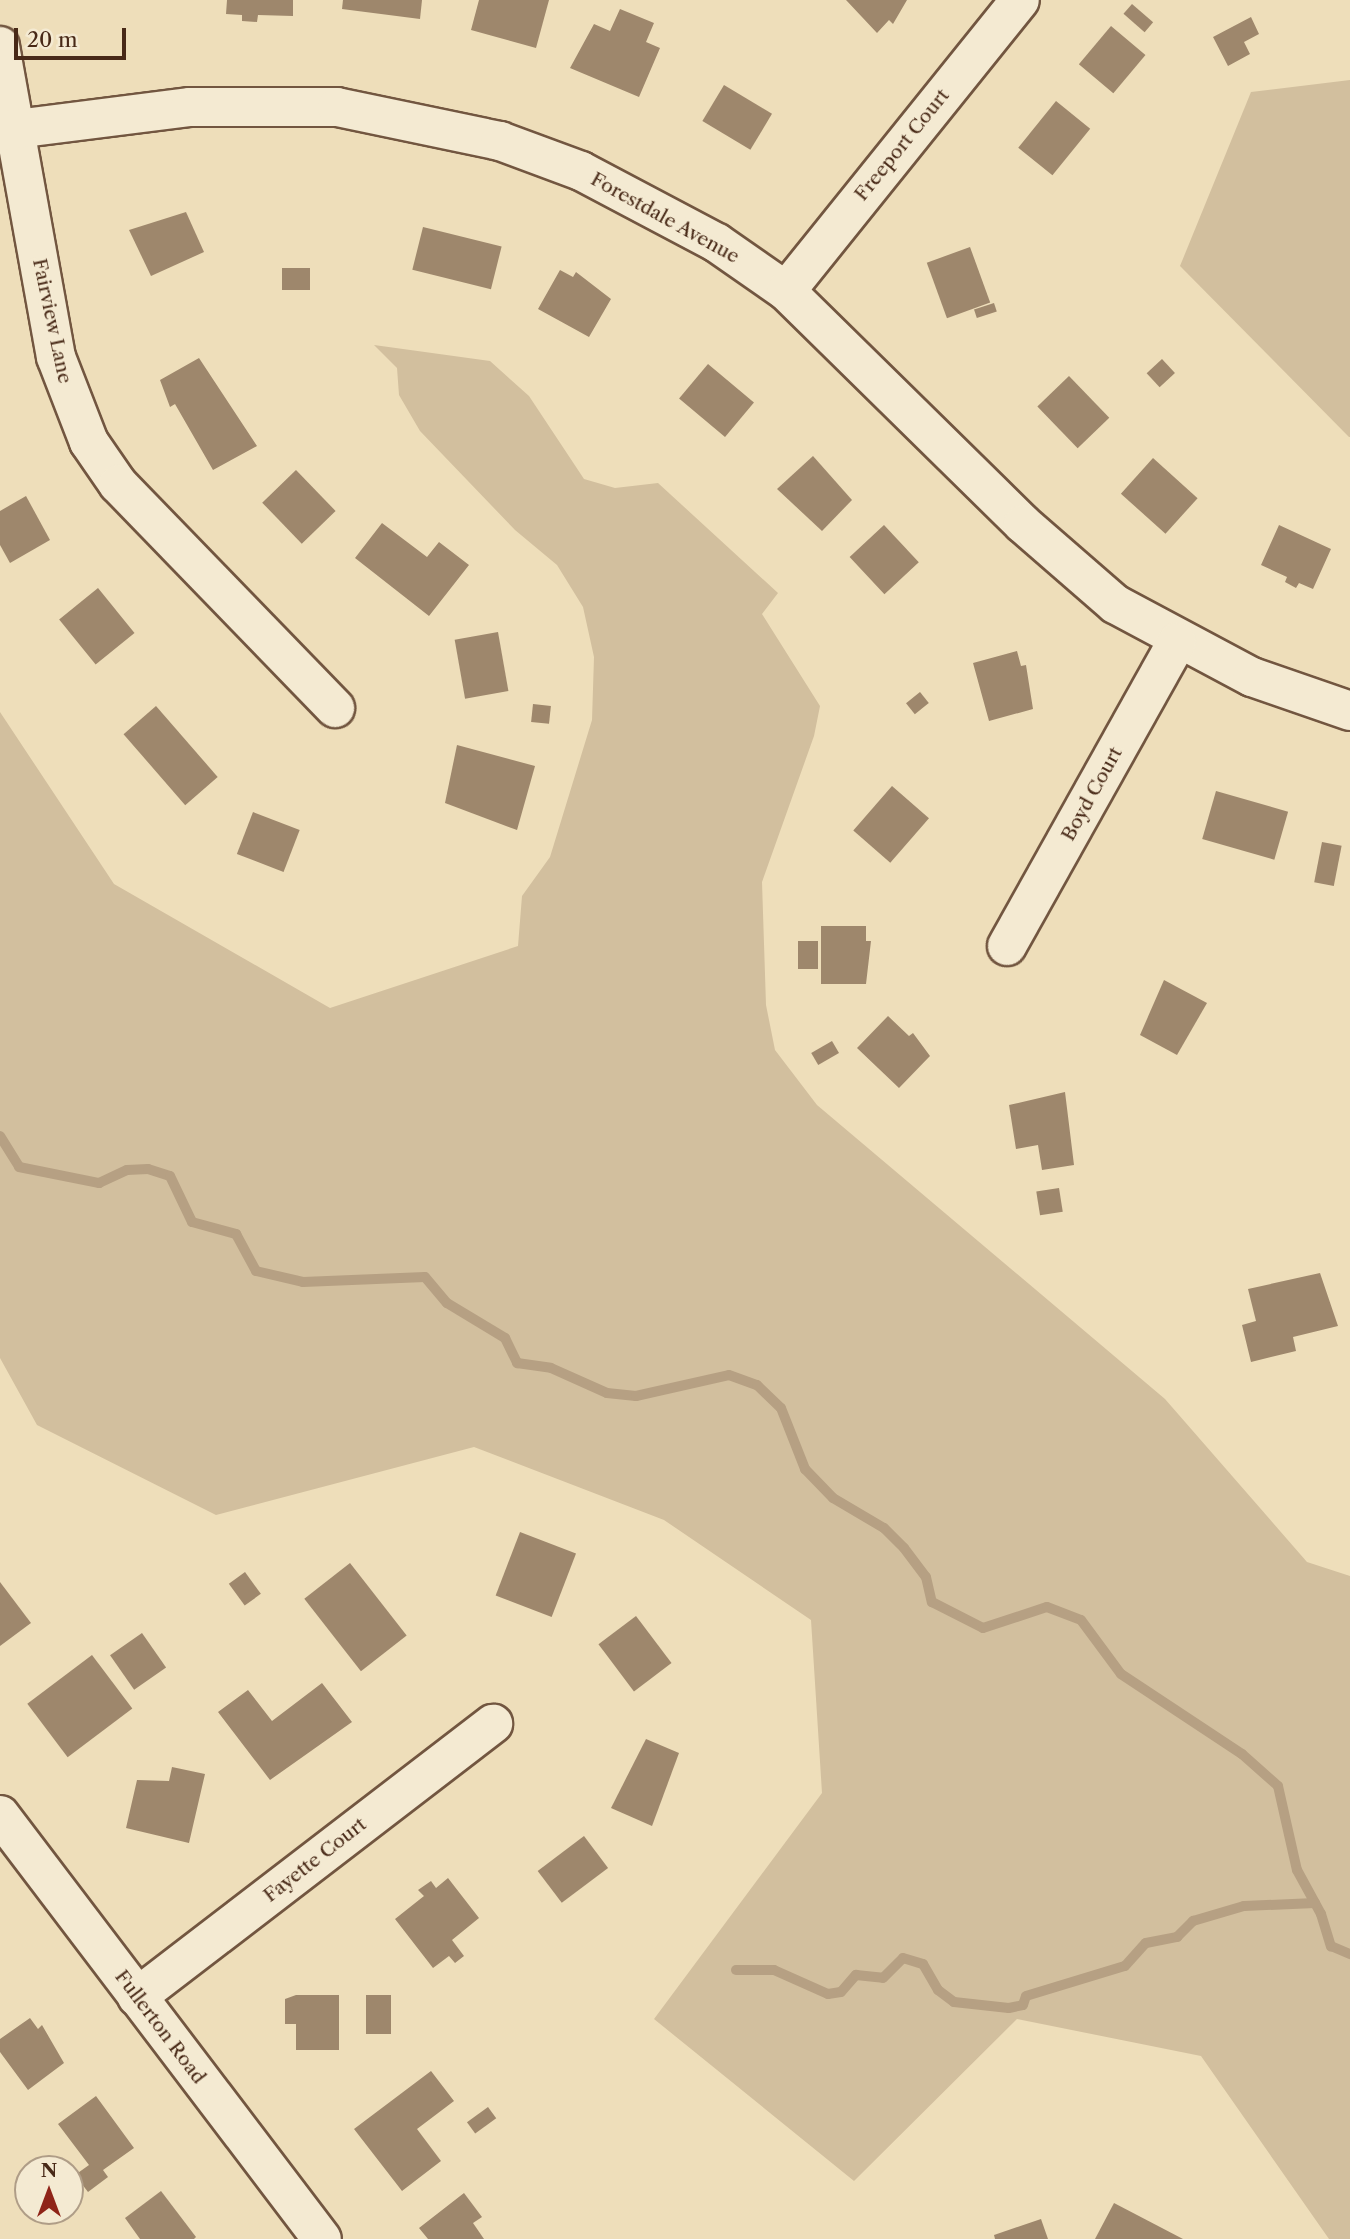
<!DOCTYPE html>
<html>
<head>
<meta charset="utf-8">
<style>
	body { margin:0 }
	#map { position:relative; width:1350px; height:2239px; overflow:hidden; background:#eedeba; font-family:"Libre Caslon Text",serif }
	div>[style] { position:absolute }
	.green>* { inset:0; background:#d2bf9e }
	.stream>* { height:10px; margin:-5px; padding:0 5px; transform-origin:5px; border-radius:5px; background:#b6a083 }
	.building>* { inset:0; background:#9e876c; transform-origin:0 0 }
	.roads { filter:drop-shadow(2px 0 #725640) drop-shadow(-2px 0 #725640) drop-shadow(0 2px #725640) drop-shadow(0 -2px #725640) }
	.minor>* { height:38px; margin:-19px; padding:0 19px; transform-origin:19px; border-radius:19px; background:#f4ead2 }
	span { translate:-50% -50%; white-space:nowrap; text-align:center; line-height:1.15; -webkit-text-stroke:5px #f4ead2; paint-order:stroke }
	.street-label { font-size:19px; color:#482917 }
	.north { position:absolute; left:14px; top:2155px; width:70px; height:70px; box-sizing:border-box; background:#f4ead2; border:2px solid #af9d87; border-radius:50%; rotate:0deg; font-size:19px; font-weight:700; line-height:28px; text-align:center; color:#482917 }
	.north::after { content:''; display:block; margin:auto; width:24px; height:32px; background:#8f2418; clip-path:polygon(50% 0,100% 100%,50% 72%,0 100%) }
	.scale { position:absolute; left:14px; top:28px; width:112px; height:32px; box-sizing:border-box; border:4px solid #482917; border-top:0; padding-left:9px; font-size:21px; line-height:24px; white-space:nowrap; color:#482917; -webkit-text-stroke:5px #f4ead2; paint-order:stroke }
</style>
</head>
<body>
<div id="map">
	<div class="green">
		<div style="clip-path:polygon(1350px 80px,1350px 437px,1349px 437px,1180px 266px,1251px 92px)"></div>
		<div style="clip-path:polygon(374px 345px,490px 361px,529px 396px,584px 479px,615px 488px,658px 483px,778px 593px,762px 614px,820px 706px,814px 736px,762px 882px,766px 1005px,775px 1050px,817px 1105px,1165px 1399px,1307px 1562px,1350px 1576px,1350px 2239px,1329px 2239px,1201px 2056px,1017px 2019px,854px 2181px,654px 2019px,822px 1793px,811px 1620px,664px 1520px,474px 1447px,216px 1515px,37px 1425px,0 1358px,0 712px,114px 884px,330px 1008px,518px 946px,522px 896px,550px 857px,592px 720px,594px 657px,583px 607px,557px 565px,515px 530px,420px 431px,399px 395px,397px 368px)"></div>
	</div>
	<div class="stream">
		<div style="left:0;top:1136px;width:36px;rotate:58deg"></div>
		<div style="left:19px;top:1167px;width:82px;rotate:11.3deg"></div>
		<div style="left:99px;top:1183px;width:31px;rotate:-25deg"></div>
		<div style="left:127px;top:1170px;width:21px;rotate:-3deg"></div>
		<div style="left:148px;top:1169px;width:23px;rotate:18deg"></div>
		<div style="left:170px;top:1176px;width:51px;rotate:64.4deg"></div>
		<div style="left:192px;top:1222px;width:46px;rotate:15.3deg"></div>
		<div style="left:236px;top:1234px;width:42px;rotate:61.6deg"></div>
		<div style="left:256px;top:1271px;width:48px;rotate:13.2deg"></div>
		<div style="left:303px;top:1282px;width:122px;rotate:-2.3deg"></div>
		<div style="left:425px;top:1277px;width:34px;rotate:50deg"></div>
		<div style="left:447px;top:1303px;width:68px;rotate:31.1deg"></div>
		<div style="left:505px;top:1338px;width:28px;rotate:64deg"></div>
		<div style="left:517px;top:1363px;width:34px;rotate:8deg"></div>
		<div style="left:551px;top:1368px;width:61px;rotate:24.1deg"></div>
		<div style="left:607px;top:1393px;width:29px;rotate:6deg"></div>
		<div style="left:636px;top:1396px;width:95px;rotate:-12.7deg"></div>
		<div style="left:729px;top:1375px;width:30px;rotate:20deg"></div>
		<div style="left:757px;top:1385px;width:33px;rotate:44deg"></div>
		<div style="left:781px;top:1408px;width:66px;rotate:68.5deg"></div>
		<div style="left:805px;top:1469px;width:40px;rotate:46deg"></div>
		<div style="left:833px;top:1498px;width:59px;rotate:30.5deg"></div>
		<div style="left:884px;top:1528px;width:28px;rotate:45deg"></div>
		<div style="left:904px;top:1548px;width:36px;rotate:53deg"></div>
		<div style="left:926px;top:1577px;width:26px;rotate:77deg"></div>
		<div style="left:932px;top:1602px;width:57px;rotate:27deg"></div>
		<div style="left:983px;top:1628px;width:67px;rotate:-18.2deg"></div>
		<div style="left:1047px;top:1607px;width:36px;rotate:21deg"></div>
		<div style="left:1081px;top:1620px;width:67px;rotate:53.5deg"></div>
		<div style="left:1121px;top:1674px;width:145px;rotate:33.5deg"></div>
		<div style="left:1242px;top:1754px;width:48px;rotate:41.6deg"></div>
		<div style="left:1278px;top:1786px;width:86px;rotate:77.3deg"></div>
		<div style="left:1297px;top:1870px;width:50px;rotate:61.4deg"></div>
		<div style="left:1321px;top:1914px;width:34px;rotate:73deg"></div>
		<div style="left:1331px;top:1946px;width:21px;rotate:23deg"></div>
		<div style="left:736px;top:1970px;width:38px"></div>
		<div style="left:774px;top:1970px;width:59px;rotate:24deg"></div>
		<div style="left:828px;top:1994px;width:13px;rotate:-9deg"></div>
		<div style="left:841px;top:1992px;width:23px;rotate:-49deg"></div>
		<div style="left:856px;top:1975px;width:27px;rotate:6deg"></div>
		<div style="left:883px;top:1978px;width:28px;rotate:-45deg"></div>
		<div style="left:903px;top:1958px;width:21px;rotate:17deg"></div>
		<div style="left:923px;top:1964px;width:30px;rotate:60deg"></div>
		<div style="left:938px;top:1990px;width:20px;rotate:37deg"></div>
		<div style="left:954px;top:2002px;width:55px;rotate:6.2deg"></div>
		<div style="left:1009px;top:2008px;width:14px;rotate:-12deg"></div>
		<div style="left:1023px;top:2005px;width:9px;rotate:-72deg"></div>
		<div style="left:1026px;top:1996px;width:103px;rotate:-16.9deg"></div>
		<div style="left:1125px;top:1966px;width:31px;rotate:-48deg"></div>
		<div style="left:1146px;top:1943px;width:32px;rotate:-11deg"></div>
		<div style="left:1177px;top:1937px;width:23px;rotate:-45deg"></div>
		<div style="left:1193px;top:1921px;width:53px;rotate:-16.4deg"></div>
		<div style="left:1244px;top:1906px;width:71px;rotate:-2.4deg"></div>
	</div>
	<div class="building">
		<div style="clip-path:polygon(227px 0,293px 0,293px 16px,258px 15px,257px 22px,242px 21px,242px 15px,226px 14px)"></div>
		<div style="clip-path:polygon(343px 0,422px 0,420px 19px,342px 9px)"></div>
		<div style="clip-path:polygon(479px 0,549px 0,536px 48px,471px 30px)"></div>
		<div style="clip-path:polygon(846px 0,907px 0,893px 24px,889px 20px,877px 33px)"></div>
		<div style="left:1132px;top:4px;width:28px;height:13px;rotate:41deg"></div>
		<div style="clip-path:polygon(620px 9px,654px 23px,646px 42px,660px 48px,639px 97px,570px 68px,594px 24px,610px 31px)"></div>
		<div style="clip-path:polygon(1251px 17px,1259px 34px,1244px 42px,1250px 54px,1228px 66px,1213px 37px)"></div>
		<div style="left:1111px;top:26px;width:45px;height:50px;rotate:40deg"></div>
		<div style="left:724px;top:85px;width:56px;height:42px;rotate:31deg"></div>
		<div style="left:1056px;top:101px;width:44px;height:60px;rotate:39deg"></div>
		<div style="clip-path:polygon(186px 212px,204px 252px,151px 276px,129px 230px)"></div>
		<div style="left:423px;top:227px;width:81px;height:44px;rotate:14deg"></div>
		<div style="left:970px;top:247px;width:59px;height:46px;rotate:70deg"></div>
		<div style="left:282px;top:268px;width:28px;height:22px"></div>
		<div style="clip-path:polygon(560px 270px,573px 277px,576px 272px,611px 299px,589px 337px,538px 309px)"></div>
		<div style="left:994px;top:303px;width:9px;height:21px;rotate:72deg"></div>
		<div style="clip-path:polygon(199px 358px,257px 446px,213px 470px,175px 404px,170px 407px,160px 380px)"></div>
		<div style="left:1162px;top:359px;width:19px;height:21px;rotate:47deg"></div>
		<div style="left:708px;top:364px;width:60px;height:45px;rotate:40deg"></div>
		<div style="left:1069px;top:376px;width:58px;height:44px;rotate:46deg"></div>
		<div style="clip-path:polygon(813px 456px,852px 500px,822px 531px,777px 489px)"></div>
		<div style="left:1153px;top:458px;width:60px;height:48px;rotate:42deg"></div>
		<div style="left:296px;top:470px;width:57px;height:47px;rotate:46deg"></div>
		<div style="clip-path:polygon(26px 496px,50px 540px,10px 563px,0 545px,0 511px)"></div>
		<div style="clip-path:polygon(382px 523px,427px 557px,439px 542px,469px 565px,429px 616px,355px 558px)"></div>
		<div style="left:884px;top:525px;width:51px;height:47px;rotate:47deg"></div>
		<div style="clip-path:polygon(1279px 525px,1331px 549px,1313px 589px,1299px 583px,1296px 588px,1285px 582px,1287px 577px,1261px 565px)"></div>
		<div style="left:98px;top:588px;width:58px;height:50px;rotate:51deg"></div>
		<div style="left:498px;top:632px;width:60px;height:44px;rotate:80deg"></div>
		<div style="clip-path:polygon(1017px 651px,1021px 666px,1026px 665px,1033px 709px,989px 721px,973px 663px)"></div>
		<div style="left:920px;top:692px;width:14px;height:18px;rotate:51deg"></div>
		<div style="left:533px;top:704px;width:18px;height:18px;rotate:6deg"></div>
		<div style="left:156px;top:706px;width:94px;height:43px;rotate:49deg"></div>
		<div style="clip-path:polygon(457px 745px,535px 766px,517px 830px,445px 803px)"></div>
		<div style="left:892px;top:786px;width:49px;height:59px;rotate:41deg"></div>
		<div style="left:1216px;top:791px;width:75px;height:50px;rotate:16deg"></div>
		<div style="left:253px;top:812px;width:50px;height:45px;rotate:21deg"></div>
		<div style="left:1322px;top:842px;width:20px;height:41px;rotate:11deg"></div>
		<div style="clip-path:polygon(821px 926px,866px 926px,866px 941px,871px 941px,866px 984px,821px 984px)"></div>
		<div style="left:798px;top:941px;width:20px;height:28px"></div>
		<div style="clip-path:polygon(1164px 980px,1207px 1003px,1177px 1055px,1140px 1035px)"></div>
		<div style="clip-path:polygon(888px 1016px,909px 1036px,913px 1033px,930px 1056px,899px 1088px,857px 1048px)"></div>
		<div style="left:832px;top:1041px;width:14px;height:24px;rotate:60deg"></div>
		<div style="clip-path:polygon(1065px 1092px,1074px 1165px,1042px 1170px,1038px 1145px,1016px 1149px,1009px 1105px)"></div>
		<div style="left:1059px;top:1188px;width:24px;height:23px;rotate:81deg"></div>
		<div style="clip-path:polygon(1320px 1273px,1338px 1326px,1293px 1337px,1296px 1351px,1251px 1362px,1242px 1325px,1256px 1321px,1248px 1289px)"></div>
		<div style="left:520px;top:1532px;width:60px;height:68px;rotate:21deg"></div>
		<div style="left:350px;top:1563px;width:92px;height:58px;rotate:52deg"></div>
		<div style="left:245px;top:1572px;width:27px;height:20px;rotate:54deg"></div>
		<div style="clip-path:polygon(0 1582px,31px 1623px,0 1646px)"></div>
		<div style="left:636px;top:1616px;width:59px;height:47px;rotate:53deg"></div>
		<div style="left:142px;top:1633px;width:42px;height:39px;rotate:55deg"></div>
		<div style="left:92px;top:1655px;width:67px;height:81px;rotate:53deg"></div>
		<div style="clip-path:polygon(322px 1683px,352px 1722px,270px 1780px,218px 1712px,248px 1690px,272px 1721px)"></div>
		<div style="clip-path:polygon(646px 1739px,679px 1753px,652px 1826px,611px 1808px)"></div>
		<div style="clip-path:polygon(172px 1767px,205px 1774px,189px 1843px,126px 1828px,137px 1780px,169px 1781px)"></div>
		<div style="left:584px;top:1836px;width:40px;height:58px;rotate:53deg"></div>
		<div style="clip-path:polygon(448px 1878px,479px 1918px,452px 1940px,464px 1956px,455px 1963px,449px 1956px,433px 1968px,395px 1919px,424px 1896px,418px 1890px,431px 1881px,436px 1888px)"></div>
		<div style="clip-path:polygon(296px 1995px,339px 1995px,339px 2050px,296px 2050px,296px 2024px,285px 2024px,285px 1999px)"></div>
		<div style="left:366px;top:1995px;width:25px;height:39px"></div>
		<div style="clip-path:polygon(30px 2018px,38px 2029px,42px 2025px,64px 2063px,28px 2090px,0 2052px,0 2039px)"></div>
		<div style="clip-path:polygon(431px 2071px,454px 2101px,417px 2129px,441px 2161px,402px 2191px,354px 2129px)"></div>
		<div style="clip-path:polygon(96px 2096px,134px 2148px,103px 2170px,108px 2177px,88px 2192px,75px 2175px,89px 2165px,58px 2124px)"></div>
		<div style="left:488px;top:2107px;width:14px;height:26px;rotate:54deg"></div>
		<div style="clip-path:polygon(161px 2191px,196px 2237px,194px 2239px,140px 2239px,125px 2218px)"></div>
		<div style="clip-path:polygon(464px 2193px,482px 2217px,473px 2223px,484px 2239px,428px 2239px,419px 2228px)"></div>
		<div style="clip-path:polygon(1114px 2203px,1183px 2239px,1095px 2239px)"></div>
		<div style="clip-path:polygon(1041px 2219px,1048px 2239px,995px 2239px,994px 2235px)"></div>
	</div>
	<div class="roads">
		<div class="minor">
			<div style="left:0;top:46px;width:316px;rotate:79.8deg"></div>
			<div style="left:56px;top:357px;width:91px;rotate:68.8deg"></div>
			<div style="left:89px;top:442px;width:51px;rotate:55.4deg"></div>
			<div style="left:118px;top:484px;width:312px;rotate:45.9deg"></div>
			<div style="left:0;top:131px;width:192px;rotate:-7.2deg"></div>
			<div style="left:190px;top:107px;width:147px"></div>
			<div style="left:337px;top:107px;width:167px;rotate:11.8deg"></div>
			<div style="left:500px;top:141px;width:86px;rotate:20.3deg"></div>
			<div style="left:581px;top:171px;width:154px;rotate:27.9deg"></div>
			<div style="left:717px;top:243px;width:84px;rotate:34.8deg"></div>
			<div style="left:786px;top:291px;width:332px;rotate:44.5deg"></div>
			<div style="left:1023px;top:524px;width:122px;rotate:41deg"></div>
			<div style="left:1115px;top:604px;width:155px;rotate:28.1deg"></div>
			<div style="left:1252px;top:677px;width:104px;rotate:19.1deg"></div>
			<div style="left:786px;top:291px;width:373px;rotate:-51.2deg"></div>
			<div style="left:1007px;top:946px;width:348px;rotate:-60.8deg"></div>
			<div style="left:0;top:1815px;width:532px;rotate:52.79deg"></div>
			<div style="left:137px;top:1997px;width:449px;rotate:-37.5deg"></div>
		</div>
	</div>
	<div class="street-label">
		<span style="left:902px;top:145px;rotate:-51deg">Freeport Court</span>
		<span style="left:665px;top:218px;rotate:29deg">Forestdale Avenue</span>
		<span style="left:52px;top:321px;rotate:78deg">Fairview Lane</span>
		<span style="left:1092px;top:794px;rotate:-61deg">Boyd Court</span>
		<span style="left:315px;top:1860px;rotate:-38deg">Fayette Court</span>
		<span style="left:160px;top:2027px;rotate:53deg">Fullerton Road</span>
	</div>
	<div class="north">N</div>
	<div class="scale">20 m</div>
</div>
</body>
</html>
